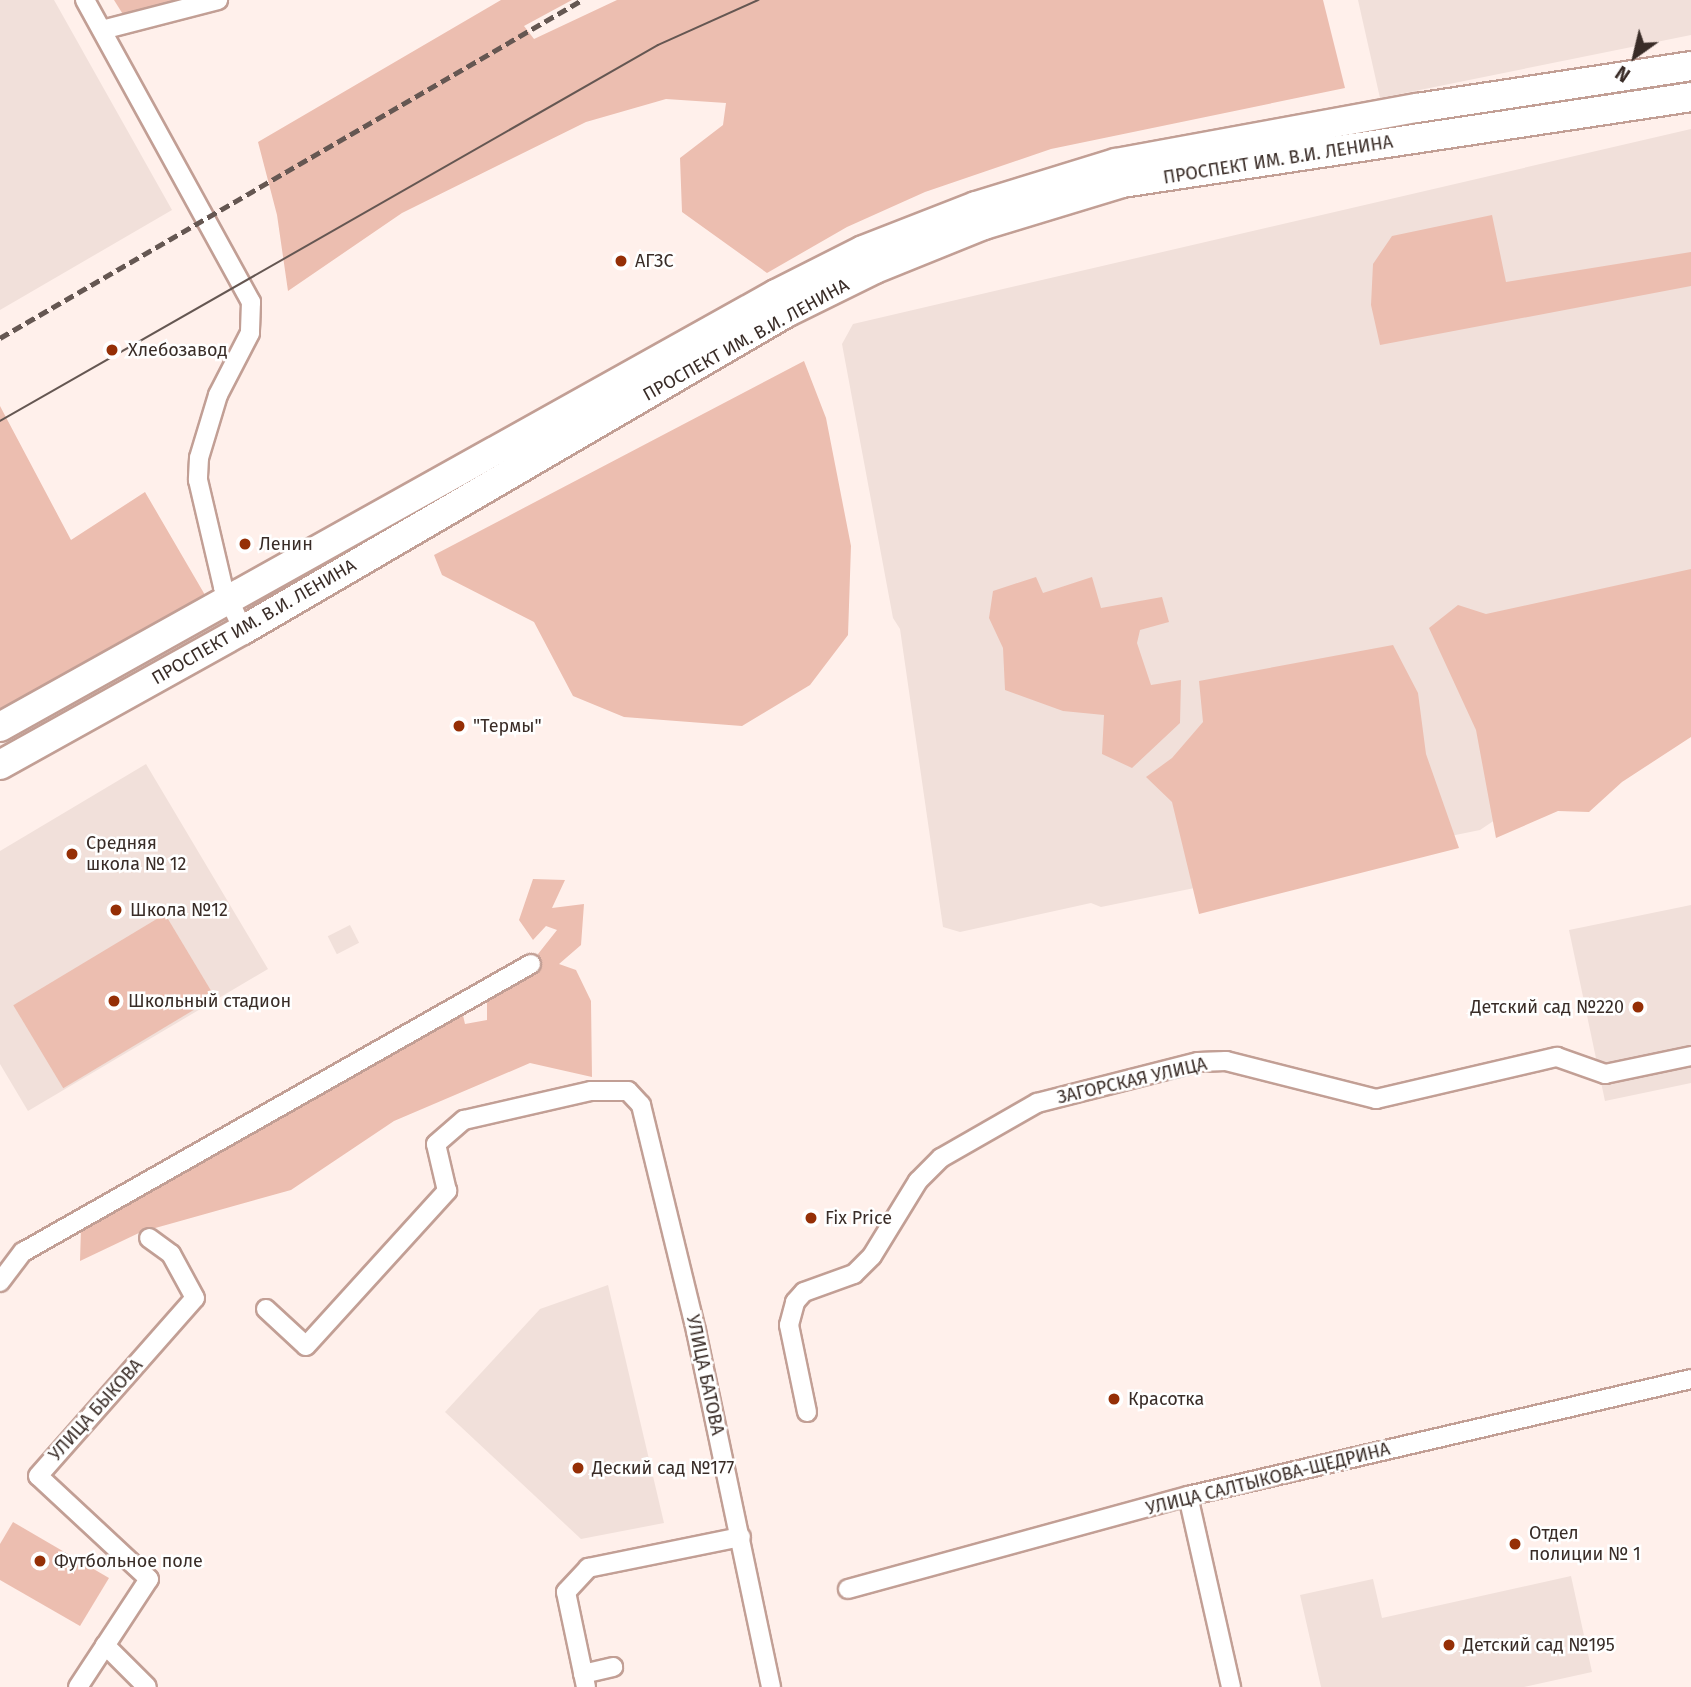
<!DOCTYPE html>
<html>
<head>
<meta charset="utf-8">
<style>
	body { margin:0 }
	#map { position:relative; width:1691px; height:1687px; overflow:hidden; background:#fff0eb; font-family:"Fira Sans",sans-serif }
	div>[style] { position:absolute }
	.built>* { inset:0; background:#f1e0da; transform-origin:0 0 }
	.green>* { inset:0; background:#ecbeb0; transform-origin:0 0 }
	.roads { filter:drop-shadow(2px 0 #c29f95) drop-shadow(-2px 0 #c29f95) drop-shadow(0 2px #c29f95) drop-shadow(0 -2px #c29f95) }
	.street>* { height:18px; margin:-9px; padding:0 9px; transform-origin:9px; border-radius:9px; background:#fff }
	.primary>* { height:28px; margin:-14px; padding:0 14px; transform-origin:14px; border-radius:14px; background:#fff }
	.tram>* { height:2px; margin:-1px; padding:0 1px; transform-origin:1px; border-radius:1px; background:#655752 }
	.rail>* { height:5px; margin-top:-2.5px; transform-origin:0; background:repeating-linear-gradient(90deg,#655752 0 10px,transparent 0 15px) }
	.dots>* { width:19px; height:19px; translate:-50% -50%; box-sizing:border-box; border:4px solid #fff; border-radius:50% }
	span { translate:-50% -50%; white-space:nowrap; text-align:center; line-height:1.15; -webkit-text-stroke:5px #fff; paint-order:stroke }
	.street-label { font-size:18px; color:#392c27 }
	.poi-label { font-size:18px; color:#392c27 }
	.left { translate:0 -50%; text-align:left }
	.right { translate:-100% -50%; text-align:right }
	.north { position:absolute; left:1600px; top:21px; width:70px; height:70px; -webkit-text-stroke:5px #fff; paint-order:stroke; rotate:214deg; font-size:19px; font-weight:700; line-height:28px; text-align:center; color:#392c27 }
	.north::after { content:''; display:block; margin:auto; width:24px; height:32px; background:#392c27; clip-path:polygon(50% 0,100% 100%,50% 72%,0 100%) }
</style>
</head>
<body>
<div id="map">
	<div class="built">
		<div style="clip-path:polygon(0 0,54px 0,172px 210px,0 310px)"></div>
		<div style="clip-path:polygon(1358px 0,1691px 0,1691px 35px,1380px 98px)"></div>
		<div style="clip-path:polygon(1691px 129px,1691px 689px,1480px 830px,1101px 907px,1091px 903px,960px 932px,943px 927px,900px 629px,893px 618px,842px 344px,853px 324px)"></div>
		<div style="clip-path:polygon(146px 764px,268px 969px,28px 1111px,0 1064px,0 851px)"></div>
		<div style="clip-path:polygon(1691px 905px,1691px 1083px,1605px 1101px,1569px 930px)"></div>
		<div style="left:350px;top:925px;width:20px;height:25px;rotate:63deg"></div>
		<div style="clip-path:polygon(608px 1285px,664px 1523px,581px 1539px,445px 1412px,540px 1309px)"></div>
		<div style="clip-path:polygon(1571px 1576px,1592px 1672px,1524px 1687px,1321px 1687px,1300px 1595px,1373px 1579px,1382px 1618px)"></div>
	</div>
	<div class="green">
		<div style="clip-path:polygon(114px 0,184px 0,124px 16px)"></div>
		<div style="clip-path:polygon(501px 0,572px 0,524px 26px,534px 39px,617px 0,1323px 0,1345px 88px,1051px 149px,925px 192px,847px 227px,767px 273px,682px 212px,680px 158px,723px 125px,726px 103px,666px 99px,586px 122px,402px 213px,288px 291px,277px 215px,258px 142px)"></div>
		<div style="clip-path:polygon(1492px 215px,1506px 282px,1691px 252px,1691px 286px,1380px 345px,1371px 305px,1373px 264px,1392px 236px)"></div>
		<div style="clip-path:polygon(804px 361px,826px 418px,851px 546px,848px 635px,810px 685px,742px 726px,624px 717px,573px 696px,534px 622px,442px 575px,434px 555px)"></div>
		<div style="clip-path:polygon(0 406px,71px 540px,145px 492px,205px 595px,0 710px)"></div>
		<div style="clip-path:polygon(1691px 569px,1691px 737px,1622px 782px,1589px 812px,1558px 811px,1496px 838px,1476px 730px,1429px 628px,1458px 605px,1486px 614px)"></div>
		<div style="clip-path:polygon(1036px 577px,1043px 593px,1092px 577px,1101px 608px,1162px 597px,1169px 622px,1140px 630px,1137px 643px,1151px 685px,1181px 680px,1180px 723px,1132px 768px,1102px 754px,1104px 715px,1063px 711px,1005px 690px,1003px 648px,989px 618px,993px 591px)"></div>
		<div style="clip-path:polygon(1393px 645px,1418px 693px,1426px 754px,1459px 848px,1199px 914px,1172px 802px,1146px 777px,1172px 758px,1203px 722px,1199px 681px)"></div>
		<div style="clip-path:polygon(533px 879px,565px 880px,552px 908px,584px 904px,581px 945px,559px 964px,576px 970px,591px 1001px,592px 1077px,530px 1063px,394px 1121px,291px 1190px,141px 1232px,80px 1261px,81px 1228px,462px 1011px,465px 1024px,487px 1020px,487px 1001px,540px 968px,538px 954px,557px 930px,546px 926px,533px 940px,519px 920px)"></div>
		<div style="left:165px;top:914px;width:97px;height:177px;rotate:59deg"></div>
		<div style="clip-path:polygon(13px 1522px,109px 1578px,80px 1626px,0 1580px,0 1544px)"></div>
	</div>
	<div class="roads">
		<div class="street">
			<div style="left:85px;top:0;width:345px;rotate:61.2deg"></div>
			<div style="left:251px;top:302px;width:31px;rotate:92deg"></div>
			<div style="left:250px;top:333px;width:70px;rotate:117.3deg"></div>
			<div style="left:218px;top:395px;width:66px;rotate:106.8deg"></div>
			<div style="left:199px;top:458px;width:22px;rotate:93deg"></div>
			<div style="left:198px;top:480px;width:110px;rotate:76.8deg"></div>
			<div style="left:223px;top:587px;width:47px;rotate:65.1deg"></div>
			<div style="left:102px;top:30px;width:120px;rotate:-14.5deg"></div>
			<div style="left:0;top:1282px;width:38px;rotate:-53deg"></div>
			<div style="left:23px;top:1252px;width:584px;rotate:-29.55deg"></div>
			<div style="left:266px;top:1309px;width:54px;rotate:42.8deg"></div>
			<div style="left:306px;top:1346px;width:210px;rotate:-47.7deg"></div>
			<div style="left:447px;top:1191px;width:48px;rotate:-103.2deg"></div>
			<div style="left:436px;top:1144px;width:37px;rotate:-41deg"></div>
			<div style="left:464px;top:1120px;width:130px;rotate:-12.9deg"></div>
			<div style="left:591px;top:1091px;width:37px"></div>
			<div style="left:628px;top:1091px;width:19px;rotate:47deg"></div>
			<div style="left:641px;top:1105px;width:233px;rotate:76.3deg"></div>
			<div style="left:696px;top:1331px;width:364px;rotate:78.1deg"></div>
			<div style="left:807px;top:1412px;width:89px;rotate:-101.7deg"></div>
			<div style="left:789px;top:1325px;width:24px;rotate:-75deg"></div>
			<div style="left:795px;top:1302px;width:13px;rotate:-48deg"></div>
			<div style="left:804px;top:1292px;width:53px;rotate:-19.8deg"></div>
			<div style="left:854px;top:1274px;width:25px;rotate:-45deg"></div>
			<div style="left:872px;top:1256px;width:88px;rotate:-58.5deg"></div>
			<div style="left:918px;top:1181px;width:33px;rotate:-45deg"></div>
			<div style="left:941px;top:1158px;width:111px;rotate:-29.8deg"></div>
			<div style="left:1037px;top:1103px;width:166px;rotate:-14.3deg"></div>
			<div style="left:1198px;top:1062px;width:28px;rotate:-2deg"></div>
			<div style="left:1226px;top:1061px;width:155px;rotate:14.2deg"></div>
			<div style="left:1376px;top:1099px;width:186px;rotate:-13.1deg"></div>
			<div style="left:1557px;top:1057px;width:51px;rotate:19.5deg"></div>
			<div style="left:1605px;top:1074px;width:88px;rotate:-11.8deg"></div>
			<div style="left:1188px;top:1496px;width:196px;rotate:77.3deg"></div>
			<div style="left:848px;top:1589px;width:352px;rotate:-15.3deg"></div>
			<div style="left:1188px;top:1496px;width:516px;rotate:-13.09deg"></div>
			<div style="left:105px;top:1645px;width:59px;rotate:45deg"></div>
			<div style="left:583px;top:1674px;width:31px;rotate:-13deg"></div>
			<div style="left:78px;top:1687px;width:129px;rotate:-56.7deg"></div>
			<div style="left:149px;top:1579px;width:151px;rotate:-137.1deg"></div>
			<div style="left:38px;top:1476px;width:237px;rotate:-48.6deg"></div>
			<div style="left:195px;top:1298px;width:50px;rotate:-118.6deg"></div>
			<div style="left:171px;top:1254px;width:27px;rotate:-144deg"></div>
			<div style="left:586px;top:1687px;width:97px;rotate:-101.9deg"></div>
			<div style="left:566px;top:1592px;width:33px;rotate:-47deg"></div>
			<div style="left:588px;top:1568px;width:156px;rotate:-11.5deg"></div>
		</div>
		<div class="primary">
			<div style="left:0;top:727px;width:889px;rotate:-29.16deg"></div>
			<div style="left:776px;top:294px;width:97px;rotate:-26.8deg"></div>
			<div style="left:863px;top:250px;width:121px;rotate:-21.3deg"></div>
			<div style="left:976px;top:206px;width:146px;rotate:-17.1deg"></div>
			<div style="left:1116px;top:163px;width:306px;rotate:-10.4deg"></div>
			<div style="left:1417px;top:108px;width:277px;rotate:-8.7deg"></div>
			<div style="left:0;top:765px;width:278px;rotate:-29.1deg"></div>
			<div style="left:243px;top:630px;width:629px;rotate:-30.28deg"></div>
			<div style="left:786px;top:313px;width:99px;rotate:-26.3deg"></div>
			<div style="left:875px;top:269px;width:118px;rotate:-22deg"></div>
			<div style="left:984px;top:225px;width:144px;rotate:-16.9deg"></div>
			<div style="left:1122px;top:183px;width:575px;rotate:-8.59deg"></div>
		</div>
	</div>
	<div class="tram">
		<div style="left:0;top:421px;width:758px;rotate:-29.74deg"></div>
		<div style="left:658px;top:45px;width:110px;rotate:-24.2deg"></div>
	</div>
	<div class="rail">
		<div style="left:0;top:338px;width:673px;rotate:-30.15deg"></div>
	</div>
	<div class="dots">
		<div style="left:621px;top:261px;background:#952f06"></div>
		<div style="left:112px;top:350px;background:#952f06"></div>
		<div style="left:245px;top:544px;background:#952f06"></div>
		<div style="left:459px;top:726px;background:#952f06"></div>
		<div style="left:72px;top:854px;background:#952f06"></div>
		<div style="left:116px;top:910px;background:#952f06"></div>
		<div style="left:114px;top:1001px;background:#952f06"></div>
		<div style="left:1638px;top:1007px;background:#952f06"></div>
		<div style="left:811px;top:1218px;background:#952f06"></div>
		<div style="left:1114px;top:1399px;background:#952f06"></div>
		<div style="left:578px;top:1468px;background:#952f06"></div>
		<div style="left:1515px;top:1544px;background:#952f06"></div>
		<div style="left:40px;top:1561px;background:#952f06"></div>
		<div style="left:1449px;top:1645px;background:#952f06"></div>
	</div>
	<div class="street-label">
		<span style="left:1278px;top:160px;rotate:-9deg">ПРОСПЕКТ ИМ. В.И. ЛЕНИНА</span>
		<span style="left:746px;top:340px;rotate:-29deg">ПРОСПЕКТ ИМ. В.И. ЛЕНИНА</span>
		<span style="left:254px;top:622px;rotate:-30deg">ПРОСПЕКТ ИМ. В.И. ЛЕНИНА</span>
		<span style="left:1132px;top:1081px;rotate:-13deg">ЗАГОРСКАЯ УЛИЦА</span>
		<span style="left:705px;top:1375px;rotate:78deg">УЛИЦА БАТОВА</span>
		<span style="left:96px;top:1410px;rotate:-48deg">УЛИЦА БЫКОВА</span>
		<span style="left:1268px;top:1479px;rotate:-14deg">УЛИЦА САЛТЫКОВА-ЩЕДРИНА</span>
	</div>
	<div class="poi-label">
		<span class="left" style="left:635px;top:261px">АГЗС</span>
		<span class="left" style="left:128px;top:350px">Хлебозавод</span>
		<span class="left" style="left:259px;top:544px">Ленин</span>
		<span class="left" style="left:473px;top:726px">"Термы"</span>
		<span class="left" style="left:86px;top:854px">Средняя<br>школа № 12</span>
		<span class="left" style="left:130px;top:910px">Школа №12</span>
		<span class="left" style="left:128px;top:1001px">Школьный стадион</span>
		<span class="right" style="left:1624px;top:1007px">Детский сад №220</span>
		<span class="left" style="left:825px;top:1218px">Fix Price</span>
		<span class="left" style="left:1128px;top:1399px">Красотка</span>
		<span class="left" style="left:592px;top:1468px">Деский сад №177</span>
		<span class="left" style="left:1529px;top:1544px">Отдел<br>полиции № 1</span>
		<span class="left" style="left:54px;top:1561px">Футбольное поле</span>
		<span class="left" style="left:1463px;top:1645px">Детский сад №195</span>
	</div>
	<div class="north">N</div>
</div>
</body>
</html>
